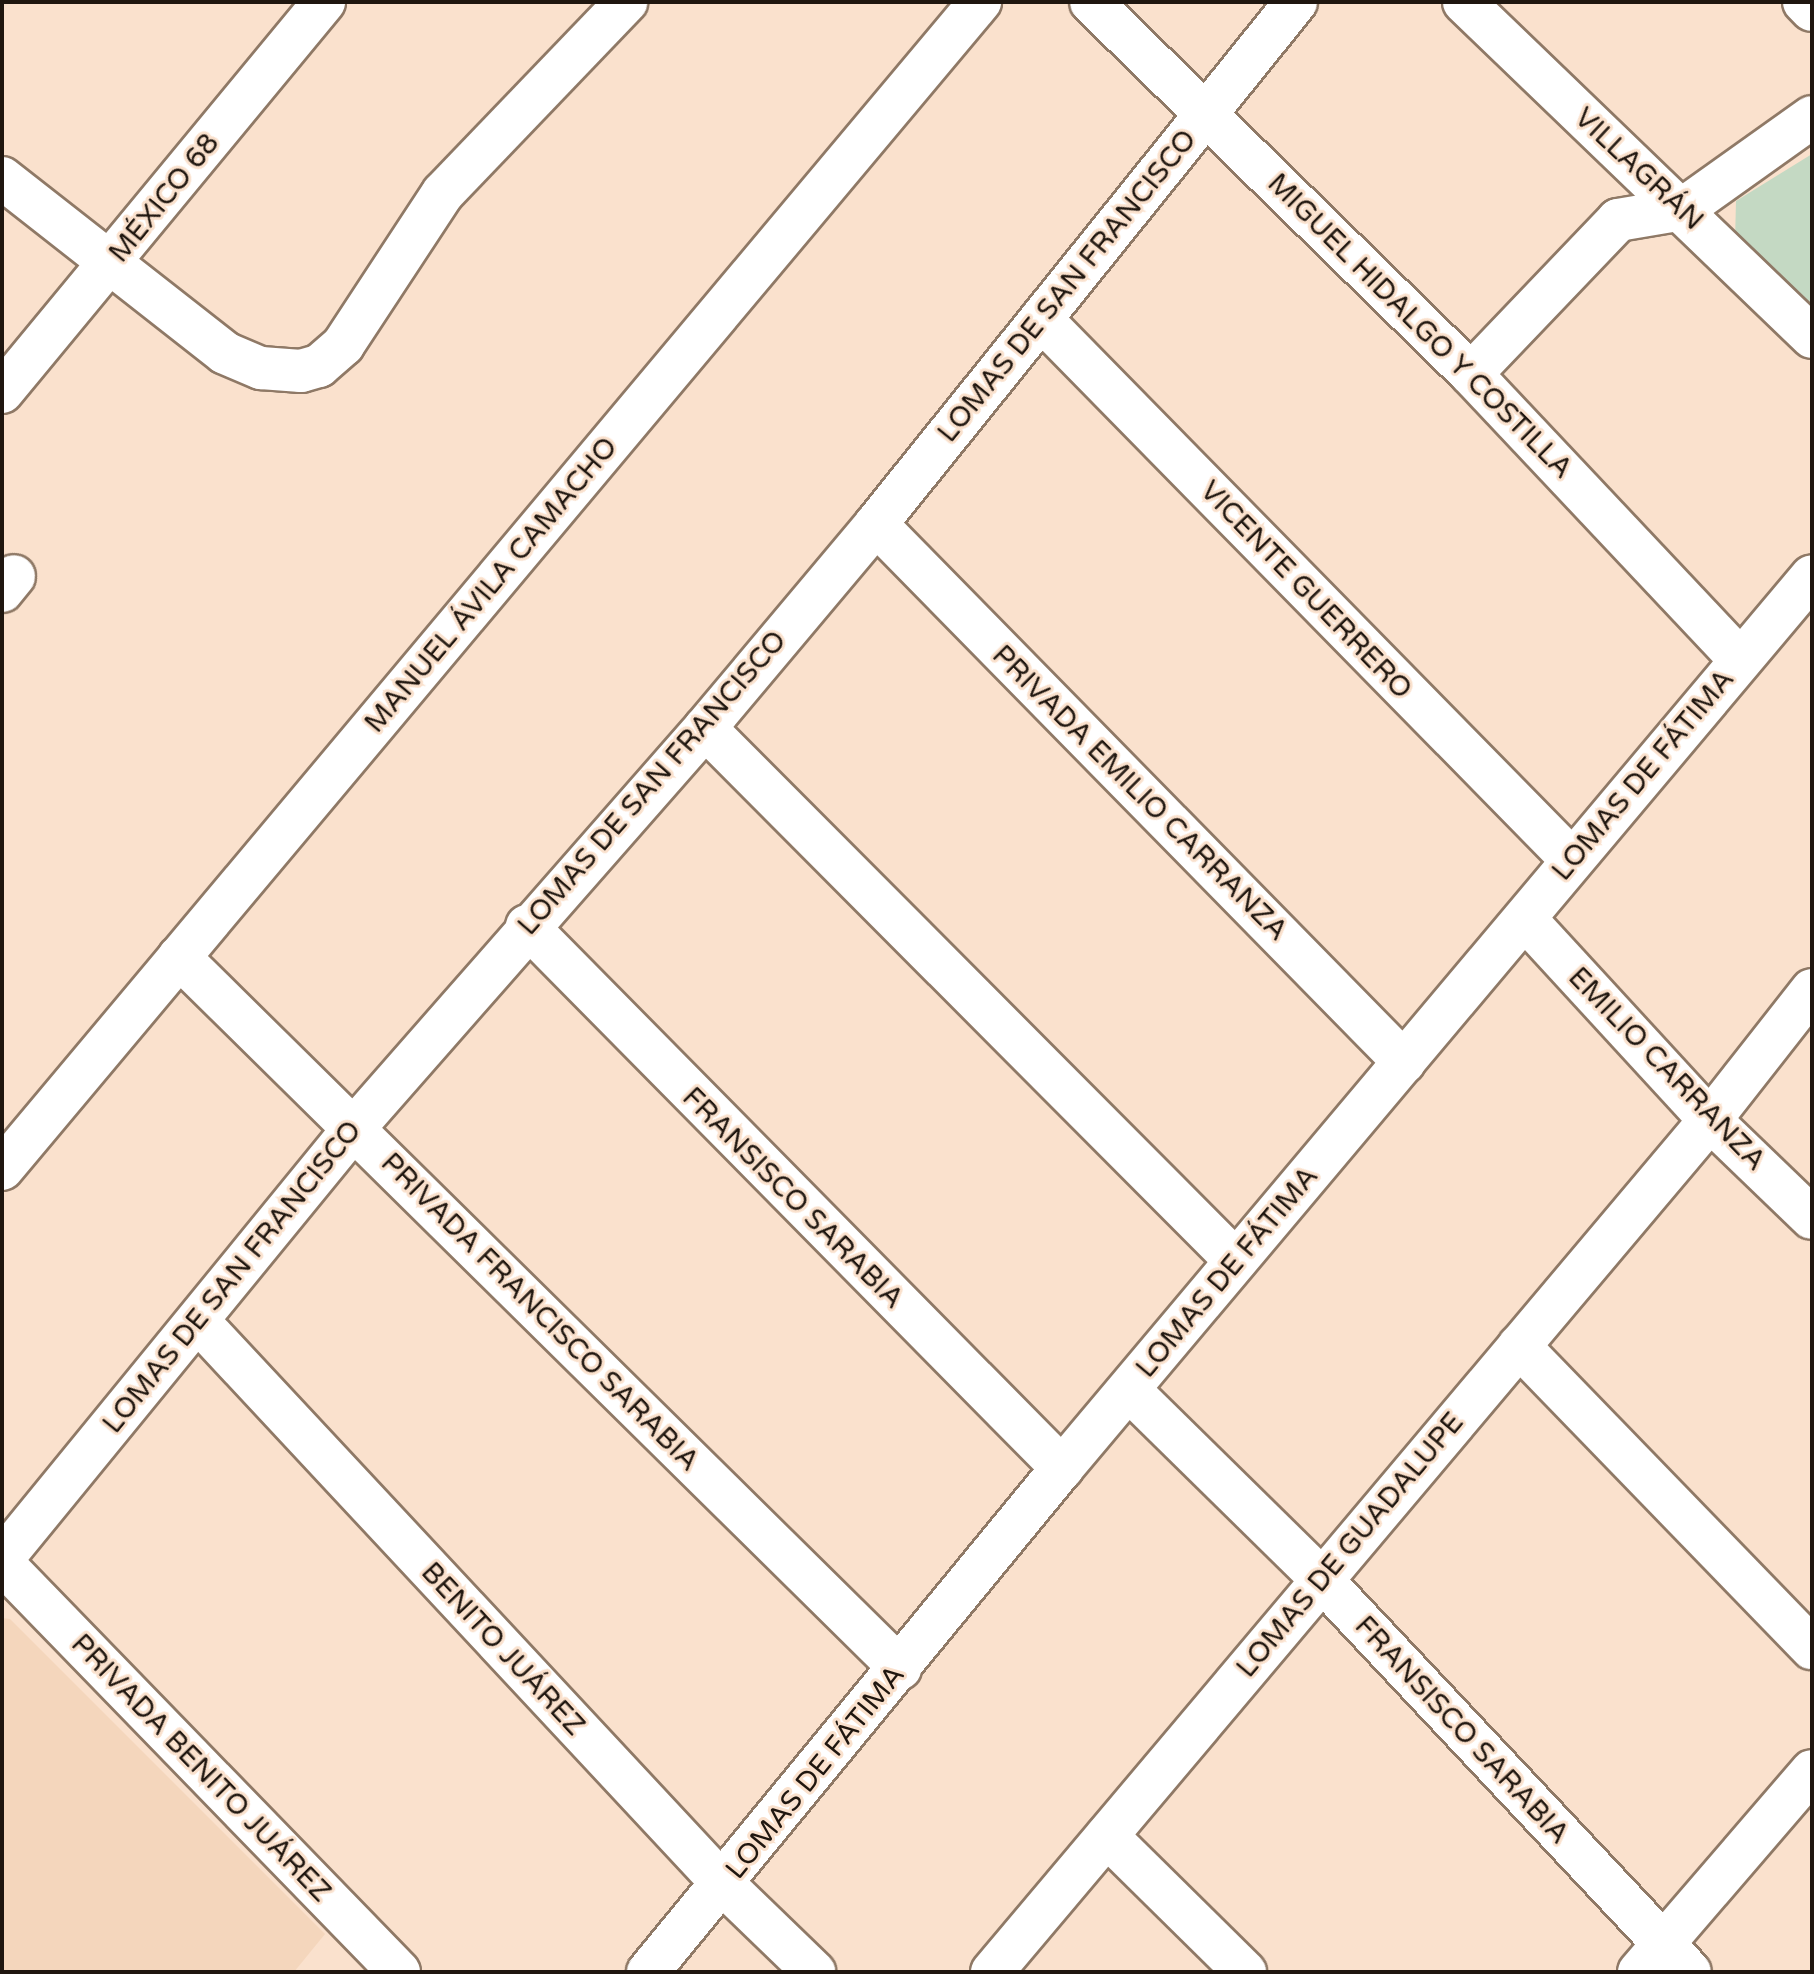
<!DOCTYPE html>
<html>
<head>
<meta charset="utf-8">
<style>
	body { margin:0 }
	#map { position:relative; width:1814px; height:1974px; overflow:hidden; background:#fae1cd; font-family:"Varela Round",sans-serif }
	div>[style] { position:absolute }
	.built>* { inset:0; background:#f4d6bc }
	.green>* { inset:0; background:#c4d9c3 }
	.roads { filter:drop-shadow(2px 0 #8f7966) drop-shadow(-2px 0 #8f7966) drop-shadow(0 2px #8f7966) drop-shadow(0 -2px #8f7966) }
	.minor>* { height:42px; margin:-21px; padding:0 21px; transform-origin:21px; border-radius:21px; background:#fff }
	span { translate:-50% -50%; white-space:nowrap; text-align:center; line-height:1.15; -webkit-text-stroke:6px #fae1cd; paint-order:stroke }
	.street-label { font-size:28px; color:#1f160f }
	.frame { position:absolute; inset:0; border:4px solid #1f160f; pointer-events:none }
</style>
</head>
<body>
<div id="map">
	<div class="built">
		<div style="clip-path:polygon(2px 1618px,10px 1619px,325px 1934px,294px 1972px,2px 1972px)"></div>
	</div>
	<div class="green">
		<div style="clip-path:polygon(1812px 154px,1812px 314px,1735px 241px,1736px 201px)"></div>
	</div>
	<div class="roads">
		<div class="minor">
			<div style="left:1091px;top:2px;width:532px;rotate:44.39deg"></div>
			<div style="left:1471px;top:374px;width:392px;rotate:46.7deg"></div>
			<div style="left:1464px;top:2px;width:483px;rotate:43.9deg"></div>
			<div style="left:1804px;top:2px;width:11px;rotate:45deg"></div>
			<div style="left:2px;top:178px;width:283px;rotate:38.1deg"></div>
			<div style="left:225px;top:353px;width:39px;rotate:23deg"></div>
			<div style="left:261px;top:368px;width:40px;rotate:4.3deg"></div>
			<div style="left:301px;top:371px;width:19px;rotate:-16deg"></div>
			<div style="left:319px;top:366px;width:32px;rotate:-41deg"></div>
			<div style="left:343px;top:345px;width:182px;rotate:-56.7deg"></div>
			<div style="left:443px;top:193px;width:265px;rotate:-46.2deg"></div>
			<div style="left:1041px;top:319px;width:758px;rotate:45.53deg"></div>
			<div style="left:1471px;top:374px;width:213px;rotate:-46.3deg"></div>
			<div style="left:1618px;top:220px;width:66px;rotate:-9.6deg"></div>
			<div style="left:1683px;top:209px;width:158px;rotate:-35.5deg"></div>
			<div style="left:2px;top:392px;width:506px;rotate:-50.46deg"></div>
			<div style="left:876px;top:524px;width:754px;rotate:45.54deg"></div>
			<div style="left:2px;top:591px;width:19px;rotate:-51deg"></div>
			<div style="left:705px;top:728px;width:752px;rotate:45.11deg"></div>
			<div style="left:1525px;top:919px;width:273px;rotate:47.4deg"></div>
			<div style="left:1710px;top:1120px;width:141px;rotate:43.9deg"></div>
			<div style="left:527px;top:926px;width:762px;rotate:45.37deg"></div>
			<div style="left:179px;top:957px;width:1013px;rotate:44.6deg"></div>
			<div style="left:2px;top:1169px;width:1523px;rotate:-50.04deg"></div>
			<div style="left:198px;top:1321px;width:770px;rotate:47deg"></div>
			<div style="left:723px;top:1884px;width:127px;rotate:44deg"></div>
			<div style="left:1519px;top:1346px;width:421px;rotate:45.9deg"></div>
			<div style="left:1129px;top:1390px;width:268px;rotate:44.5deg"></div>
			<div style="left:1320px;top:1578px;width:540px;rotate:46.8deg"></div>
			<div style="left:2px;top:1559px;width:558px;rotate:-50.75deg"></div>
			<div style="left:355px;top:1127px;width:531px;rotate:-48.74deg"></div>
			<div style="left:705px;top:728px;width:266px;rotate:-50deg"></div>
			<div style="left:876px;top:524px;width:670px;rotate:-51.18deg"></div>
			<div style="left:2px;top:1563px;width:570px;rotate:45.85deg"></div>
			<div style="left:1107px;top:1836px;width:194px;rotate:44.6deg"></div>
			<div style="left:648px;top:1972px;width:652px;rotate:-50.6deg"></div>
			<div style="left:1062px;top:1468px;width:1165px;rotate:-49.94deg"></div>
			<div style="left:992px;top:1972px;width:1114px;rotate:-49.88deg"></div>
			<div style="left:1710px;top:1120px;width:165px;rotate:-51.9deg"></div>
			<div style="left:1639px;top:1972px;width:265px;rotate:-49.3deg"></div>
		</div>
	</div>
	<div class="street-label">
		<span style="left:1639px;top:169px;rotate:43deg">VILLAGRÁN</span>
		<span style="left:164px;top:198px;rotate:-51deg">MÉXICO 68</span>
		<span style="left:1067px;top:286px;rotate:-51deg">LOMAS DE SAN FRANCISCO</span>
		<span style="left:1420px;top:326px;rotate:45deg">MIGUEL HIDALGO Y COSTILLA</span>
		<span style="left:491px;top:585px;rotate:-50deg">MANUEL ÁVILA CAMACHO</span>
		<span style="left:1306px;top:590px;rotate:46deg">VICENTE GUERRERO</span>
		<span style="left:1643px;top:775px;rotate:-50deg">LOMAS DE FÁTIMA</span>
		<span style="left:652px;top:783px;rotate:-49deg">LOMAS DE SAN FRANCISCO</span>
		<span style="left:1140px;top:793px;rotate:45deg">PRIVADA EMILIO CARRANZA</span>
		<span style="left:1667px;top:1069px;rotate:46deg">EMILIO CARRANZA</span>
		<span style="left:793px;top:1198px;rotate:45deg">FRANSISCO SARABIA</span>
		<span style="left:1227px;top:1272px;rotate:-50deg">LOMAS DE FÁTIMA</span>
		<span style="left:232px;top:1277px;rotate:-51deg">LOMAS DE SAN FRANCISCO</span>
		<span style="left:540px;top:1312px;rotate:45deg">PRIVADA FRANCISCO SARABIA</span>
		<span style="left:1350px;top:1545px;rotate:-50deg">LOMAS DE GUADALUPE</span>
		<span style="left:503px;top:1649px;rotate:47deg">BENITO JUÁREZ</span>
		<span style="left:1462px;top:1730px;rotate:47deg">FRANSISCO SARABIA</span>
		<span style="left:201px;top:1768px;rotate:46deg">PRIVADA BENITO JUÁREZ</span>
		<span style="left:815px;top:1772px;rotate:-51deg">LOMAS DE FÁTIMA</span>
	</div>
	<div class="frame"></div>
</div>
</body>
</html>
